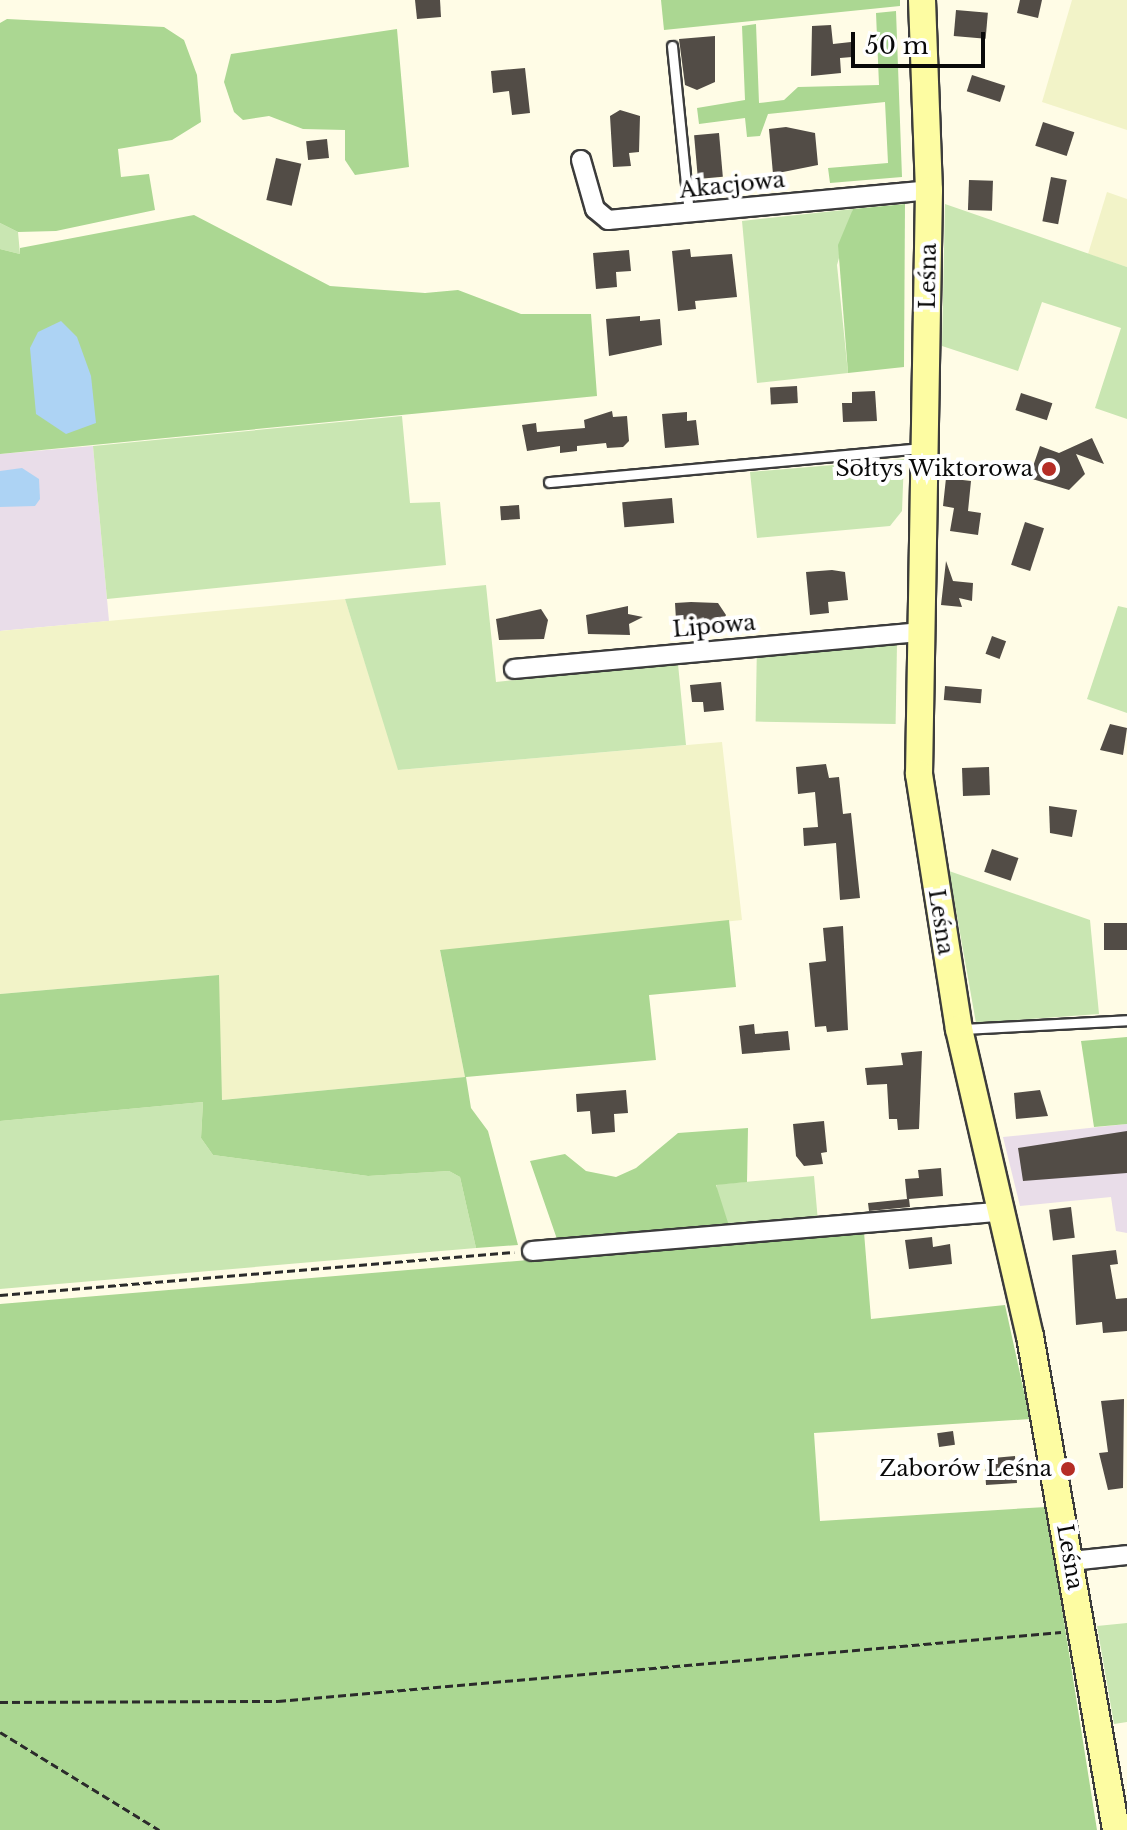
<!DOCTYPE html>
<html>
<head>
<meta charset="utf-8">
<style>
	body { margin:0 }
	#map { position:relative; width:1127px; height:1830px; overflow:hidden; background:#fffce6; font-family:"Libre Baskerville",serif }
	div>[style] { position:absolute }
	.industrial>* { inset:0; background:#e9dde9 }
	.farmland>* { inset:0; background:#f2f3c8 }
	.green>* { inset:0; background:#c9e6b2; transform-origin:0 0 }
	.forest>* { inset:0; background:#abd792 }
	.water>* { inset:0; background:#add3f4 }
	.building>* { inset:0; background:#524c46; transform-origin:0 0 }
	.path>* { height:3px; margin-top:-1.5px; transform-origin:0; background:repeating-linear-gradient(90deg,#2b2b2b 0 8px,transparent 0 12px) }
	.roads { filter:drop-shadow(2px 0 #3c3c3c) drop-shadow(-2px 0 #3c3c3c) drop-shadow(0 2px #3c3c3c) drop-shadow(0 -2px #3c3c3c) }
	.lane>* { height:9px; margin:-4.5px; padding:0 4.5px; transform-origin:4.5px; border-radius:4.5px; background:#fff }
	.street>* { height:18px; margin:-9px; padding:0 9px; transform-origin:9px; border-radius:9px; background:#fff }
	.secondary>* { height:26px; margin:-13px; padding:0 13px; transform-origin:13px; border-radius:13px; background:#fdfca2 }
	.dots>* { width:22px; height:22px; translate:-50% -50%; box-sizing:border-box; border:4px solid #fff; border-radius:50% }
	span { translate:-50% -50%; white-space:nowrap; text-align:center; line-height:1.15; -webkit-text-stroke:8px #fff; paint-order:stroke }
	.street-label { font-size:22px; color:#090909 }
	.poi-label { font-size:22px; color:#090909 }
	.right { translate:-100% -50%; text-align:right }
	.scale { position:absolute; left:851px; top:32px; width:134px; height:36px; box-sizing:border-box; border:4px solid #090909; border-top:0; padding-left:10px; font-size:24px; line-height:28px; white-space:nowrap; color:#090909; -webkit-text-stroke:6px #fff; paint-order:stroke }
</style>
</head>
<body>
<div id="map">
	<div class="industrial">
		<div style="clip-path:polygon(93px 446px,109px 621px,0 631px,0 454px)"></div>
		<div style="clip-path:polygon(1127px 1124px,1127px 1233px,1116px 1231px,1111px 1197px,1020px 1206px,1003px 1137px)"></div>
	</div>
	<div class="farmland">
		<div style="clip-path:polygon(1072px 0,1127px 0,1127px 130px,1042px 102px)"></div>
		<div style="clip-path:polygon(1107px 192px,1127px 199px,1127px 267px,1088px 254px)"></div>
		<div style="clip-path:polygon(345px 599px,399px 770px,722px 742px,742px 920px,440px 951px,465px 1077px,221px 1100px,218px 975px,0 994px,0 631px)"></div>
	</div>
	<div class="green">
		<div style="clip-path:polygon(945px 204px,1127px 267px,1127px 419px,1095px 408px,1121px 328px,1042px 302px,1018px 371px,942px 346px)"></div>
		<div style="clip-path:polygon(853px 209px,837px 265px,848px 373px,757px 383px,742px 221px)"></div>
		<div style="clip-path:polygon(0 223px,18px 232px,20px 254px,0 249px)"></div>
		<div style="clip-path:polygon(402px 416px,410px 503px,440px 502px,446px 565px,107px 599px,93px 446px)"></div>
		<div style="clip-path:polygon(904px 459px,902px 511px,890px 526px,757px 538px,750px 472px)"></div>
		<div style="clip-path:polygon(486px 585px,496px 682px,678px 664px,686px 745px,398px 770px,345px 599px)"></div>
		<div style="clip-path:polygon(1118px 606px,1127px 608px,1127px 713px,1087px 699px)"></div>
		<div style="left:897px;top:644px;width:80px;height:140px;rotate:91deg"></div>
		<div style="clip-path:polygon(949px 871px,1090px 920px,1099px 1014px,976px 1023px)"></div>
		<div style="clip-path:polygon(203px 1102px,201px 1138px,213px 1155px,368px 1176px,449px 1171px,460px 1177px,476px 1248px,0 1289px,0 1121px)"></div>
		<div style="left:814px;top:1176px;width:45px;height:98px;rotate:85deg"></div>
		<div style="clip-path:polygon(1127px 1623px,1127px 1722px,1114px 1724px,1097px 1626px)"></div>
	</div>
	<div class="forest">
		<div style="clip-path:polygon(661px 0,900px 0,900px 6px,664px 30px)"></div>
		<div style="clip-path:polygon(896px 11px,902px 177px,830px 183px,828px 168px,888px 163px,885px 102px,768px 114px,760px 136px,747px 137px,745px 118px,699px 124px,697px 108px,745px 100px,742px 26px,756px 24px,759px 103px,784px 100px,798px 87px,879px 85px,876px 13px)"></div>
		<div style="clip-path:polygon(7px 19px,164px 27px,184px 40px,197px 75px,201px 122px,172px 140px,118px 149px,121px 177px,149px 174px,155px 210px,56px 231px,18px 232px,0 223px,0 23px)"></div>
		<div style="clip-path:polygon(397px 29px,409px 167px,355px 175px,345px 160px,345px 130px,303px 129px,269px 116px,243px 120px,234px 112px,224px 82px,231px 54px)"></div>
		<div style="clip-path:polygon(905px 204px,904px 367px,848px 373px,838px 245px,853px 209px)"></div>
		<div style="clip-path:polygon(194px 215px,330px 286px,425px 293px,458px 290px,521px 314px,591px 314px,597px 396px,0 454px,0 249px,20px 254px,20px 248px)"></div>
		<div style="clip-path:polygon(729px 920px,736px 987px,649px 995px,656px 1060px,466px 1077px,471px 1108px,488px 1131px,518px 1245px,476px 1248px,460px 1177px,449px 1171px,368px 1176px,213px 1155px,201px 1138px,203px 1102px,0 1121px,0 994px,219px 975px,222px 1100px,465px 1077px,440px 950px)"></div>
		<div style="clip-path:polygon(1127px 1037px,1127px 1124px,1094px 1127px,1081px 1041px)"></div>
		<div style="clip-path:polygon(748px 1128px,747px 1182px,716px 1185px,730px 1229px,558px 1242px,530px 1161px,565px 1154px,586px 1171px,616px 1177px,636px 1168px,678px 1133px)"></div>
		<div style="clip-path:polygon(864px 1232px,871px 1319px,1005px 1305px,1030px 1419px,814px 1433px,820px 1521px,1046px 1507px,1097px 1830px,0 1830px,0 1304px)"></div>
	</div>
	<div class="water">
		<div style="clip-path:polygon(61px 321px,77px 337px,91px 376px,96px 423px,66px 434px,36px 414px,30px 348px,38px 332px)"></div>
		<div style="clip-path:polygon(22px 468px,39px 479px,40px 499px,35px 506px,0 507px,0 471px)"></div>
	</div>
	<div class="building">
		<div style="clip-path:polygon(415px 0,440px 0,441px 17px,417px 19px)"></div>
		<div style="clip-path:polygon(1020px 0,1042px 0,1038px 18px,1017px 13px)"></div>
		<div style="left:956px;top:10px;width:32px;height:26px;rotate:5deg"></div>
		<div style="clip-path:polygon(831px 25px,833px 44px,851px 42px,852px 57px,840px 58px,841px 73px,811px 76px,812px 26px)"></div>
		<div style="clip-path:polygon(715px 36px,715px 82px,697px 90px,685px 85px,679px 39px)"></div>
		<div style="clip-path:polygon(525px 68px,530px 113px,512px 115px,509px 91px,493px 93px,491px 71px)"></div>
		<div style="left:972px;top:75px;width:35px;height:17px;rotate:18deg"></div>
		<div style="clip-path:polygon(620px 110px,640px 116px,639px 152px,629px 153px,631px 166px,613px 167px,610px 116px)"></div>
		<div style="left:1043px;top:122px;width:33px;height:25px;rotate:18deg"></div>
		<div style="clip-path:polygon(786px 127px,815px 133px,818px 165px,773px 174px,769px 129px)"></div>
		<div style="left:719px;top:133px;width:44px;height:25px;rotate:85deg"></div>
		<div style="left:327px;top:139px;width:19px;height:21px;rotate:84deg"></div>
		<div style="left:276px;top:158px;width:26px;height:43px;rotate:13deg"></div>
		<div style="left:1051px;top:177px;width:16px;height:45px;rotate:11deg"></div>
		<div style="left:969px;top:180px;width:24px;height:30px;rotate:2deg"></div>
		<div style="clip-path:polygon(690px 249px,691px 257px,732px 254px,737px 297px,695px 301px,696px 309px,678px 311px,672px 251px)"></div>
		<div style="clip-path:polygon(629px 250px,631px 271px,616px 272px,617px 287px,596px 289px,593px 253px)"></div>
		<div style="clip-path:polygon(640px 316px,640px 321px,660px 319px,662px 345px,609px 356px,606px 319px)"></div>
		<div style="left:797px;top:386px;width:17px;height:27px;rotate:87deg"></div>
		<div style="clip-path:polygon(875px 391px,877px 421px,843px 422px,842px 403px,852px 403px,852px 392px)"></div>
		<div style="left:1021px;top:393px;width:33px;height:18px;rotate:18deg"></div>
		<div style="clip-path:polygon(612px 411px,613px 417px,627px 416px,629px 441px,623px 447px,607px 448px,606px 443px,577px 446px,577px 451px,560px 453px,560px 446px,527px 451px,522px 425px,536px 423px,537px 432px,585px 428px,584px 420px)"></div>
		<div style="clip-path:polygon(687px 412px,687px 421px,696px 420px,699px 445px,665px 448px,662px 414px)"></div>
		<div style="clip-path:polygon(1092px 438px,1104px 464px,1076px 454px,1085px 474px,1069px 490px,1029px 478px,1040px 446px,1059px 453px)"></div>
		<div style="clip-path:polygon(946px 478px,971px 481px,968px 511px,981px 513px,978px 535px,950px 531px,954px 508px,943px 506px)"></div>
		<div style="left:672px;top:498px;width:25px;height:50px;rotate:85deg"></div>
		<div style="left:519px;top:505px;width:14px;height:19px;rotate:86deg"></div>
		<div style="left:1025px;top:522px;width:20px;height:45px;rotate:18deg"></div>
		<div style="clip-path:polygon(946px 561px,953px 581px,973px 583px,972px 601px,959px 598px,962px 607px,941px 605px)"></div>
		<div style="clip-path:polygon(832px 570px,845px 572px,848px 600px,828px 602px,829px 613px,810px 615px,806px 572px)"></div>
		<div style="clip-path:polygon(691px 602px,718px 603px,726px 615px,720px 627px,693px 630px,691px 619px,676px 620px,675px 603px)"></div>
		<div style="clip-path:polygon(628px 606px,628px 614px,643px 617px,629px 624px,630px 635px,588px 634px,586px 615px)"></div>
		<div style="clip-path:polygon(541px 609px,548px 620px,544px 639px,499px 640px,496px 619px)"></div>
		<div style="left:992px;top:636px;width:15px;height:19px;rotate:20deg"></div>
		<div style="clip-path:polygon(721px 682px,724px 710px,704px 712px,703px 702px,692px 702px,690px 685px)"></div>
		<div style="left:945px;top:686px;width:37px;height:14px;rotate:5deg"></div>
		<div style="clip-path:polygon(1110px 724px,1127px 728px,1123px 755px,1100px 750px)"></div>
		<div style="clip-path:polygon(826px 764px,829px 778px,839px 777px,843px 814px,851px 813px,860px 898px,840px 900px,836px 843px,804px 846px,803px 828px,818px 827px,815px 792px,798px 794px,796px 767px)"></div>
		<div style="left:989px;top:767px;width:28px;height:27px;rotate:88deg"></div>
		<div style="clip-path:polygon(1049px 806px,1077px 810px,1072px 837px,1050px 833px)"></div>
		<div style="left:992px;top:849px;width:28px;height:24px;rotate:19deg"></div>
		<div style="left:1127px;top:923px;width:27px;height:23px;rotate:90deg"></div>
		<div style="clip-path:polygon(843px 926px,848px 1030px,827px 1032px,826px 1026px,815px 1027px,809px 963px,826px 961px,823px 928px)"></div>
		<div style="clip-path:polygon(754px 1024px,755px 1034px,788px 1031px,790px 1050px,742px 1054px,739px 1026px)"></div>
		<div style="clip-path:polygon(922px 1051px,919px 1129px,898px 1130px,897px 1119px,889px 1119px,887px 1084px,867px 1085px,865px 1068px,903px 1065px,901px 1053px)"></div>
		<div style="clip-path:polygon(626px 1090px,628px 1113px,614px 1114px,615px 1132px,592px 1134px,590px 1111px,577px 1112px,576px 1094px)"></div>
		<div style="clip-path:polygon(1040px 1090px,1048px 1116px,1016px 1119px,1014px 1093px)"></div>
		<div style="clip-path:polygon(824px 1121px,827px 1152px,821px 1153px,823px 1164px,804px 1166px,796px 1156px,793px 1124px)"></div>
		<div style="clip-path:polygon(1127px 1131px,1127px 1173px,1023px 1181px,1018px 1148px)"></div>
		<div style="clip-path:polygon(941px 1168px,943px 1196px,909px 1199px,910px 1207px,869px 1211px,868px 1203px,907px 1199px,905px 1179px,919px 1178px,918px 1170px)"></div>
		<div style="left:1071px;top:1207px;width:31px;height:22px;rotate:83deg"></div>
		<div style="clip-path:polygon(932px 1237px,933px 1247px,950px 1244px,952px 1264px,909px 1269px,905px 1240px)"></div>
		<div style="clip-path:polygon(1116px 1250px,1118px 1264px,1110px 1265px,1116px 1299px,1127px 1298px,1127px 1331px,1103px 1333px,1102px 1322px,1076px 1325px,1072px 1255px)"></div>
		<div style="clip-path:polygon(1124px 1399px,1123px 1488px,1108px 1490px,1099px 1453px,1108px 1452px,1101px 1401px)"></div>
		<div style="left:953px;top:1431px;width:14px;height:16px;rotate:82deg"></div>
		<div style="clip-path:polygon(1015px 1456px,1017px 1483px,986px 1485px,985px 1469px,993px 1468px,993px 1458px)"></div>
	</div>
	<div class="path">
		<div style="left:0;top:1295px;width:516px;rotate:-4.78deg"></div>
		<div style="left:0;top:1702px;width:278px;rotate:-0.2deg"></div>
		<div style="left:278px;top:1701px;width:786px;rotate:-5.04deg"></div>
		<div style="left:0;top:1732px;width:187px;rotate:31.6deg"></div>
	</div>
	<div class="roads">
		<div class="lane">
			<div style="left:672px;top:46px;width:168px;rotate:84.2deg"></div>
			<div style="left:549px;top:482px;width:373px;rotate:-5.2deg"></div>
			<div style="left:963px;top:1029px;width:164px;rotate:-3.1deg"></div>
		</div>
		<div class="street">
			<div style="left:581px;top:160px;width:51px;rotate:74.1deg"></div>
			<div style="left:595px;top:209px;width:17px;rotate:40deg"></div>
			<div style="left:608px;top:220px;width:322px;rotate:-5.3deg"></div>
			<div style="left:514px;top:669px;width:406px;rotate:-5.2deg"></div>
			<div style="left:532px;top:1251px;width:471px;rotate:-4.8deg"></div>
			<div style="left:1071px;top:1561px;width:56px;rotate:-6.1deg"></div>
		</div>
		<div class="secondary">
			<div style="left:922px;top:0;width:190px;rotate:87.9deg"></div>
			<div style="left:929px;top:190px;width:584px;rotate:90.98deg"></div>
			<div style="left:919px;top:774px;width:258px;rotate:81.1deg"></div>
			<div style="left:959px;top:1029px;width:315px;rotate:77deg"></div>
			<div style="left:1030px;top:1336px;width:501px;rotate:80.12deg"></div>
		</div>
	</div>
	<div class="dots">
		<div style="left:1049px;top:469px;background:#b52d26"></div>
		<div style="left:1068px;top:1469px;background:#b52d26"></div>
	</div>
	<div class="street-label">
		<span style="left:732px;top:185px;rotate:-6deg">Akacjowa</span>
		<span style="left:928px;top:276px;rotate:-89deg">Leśna</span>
		<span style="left:714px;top:626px;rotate:-5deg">Lipowa</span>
		<span style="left:941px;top:922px;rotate:81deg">Leśna</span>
		<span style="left:1070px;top:1557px;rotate:80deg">Leśna</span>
	</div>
	<div class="poi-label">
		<span class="right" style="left:1033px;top:469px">Sołtys Wiktorowa</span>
		<span class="right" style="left:1052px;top:1469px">Zaborów Leśna</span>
	</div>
	<div class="scale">50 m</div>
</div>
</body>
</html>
